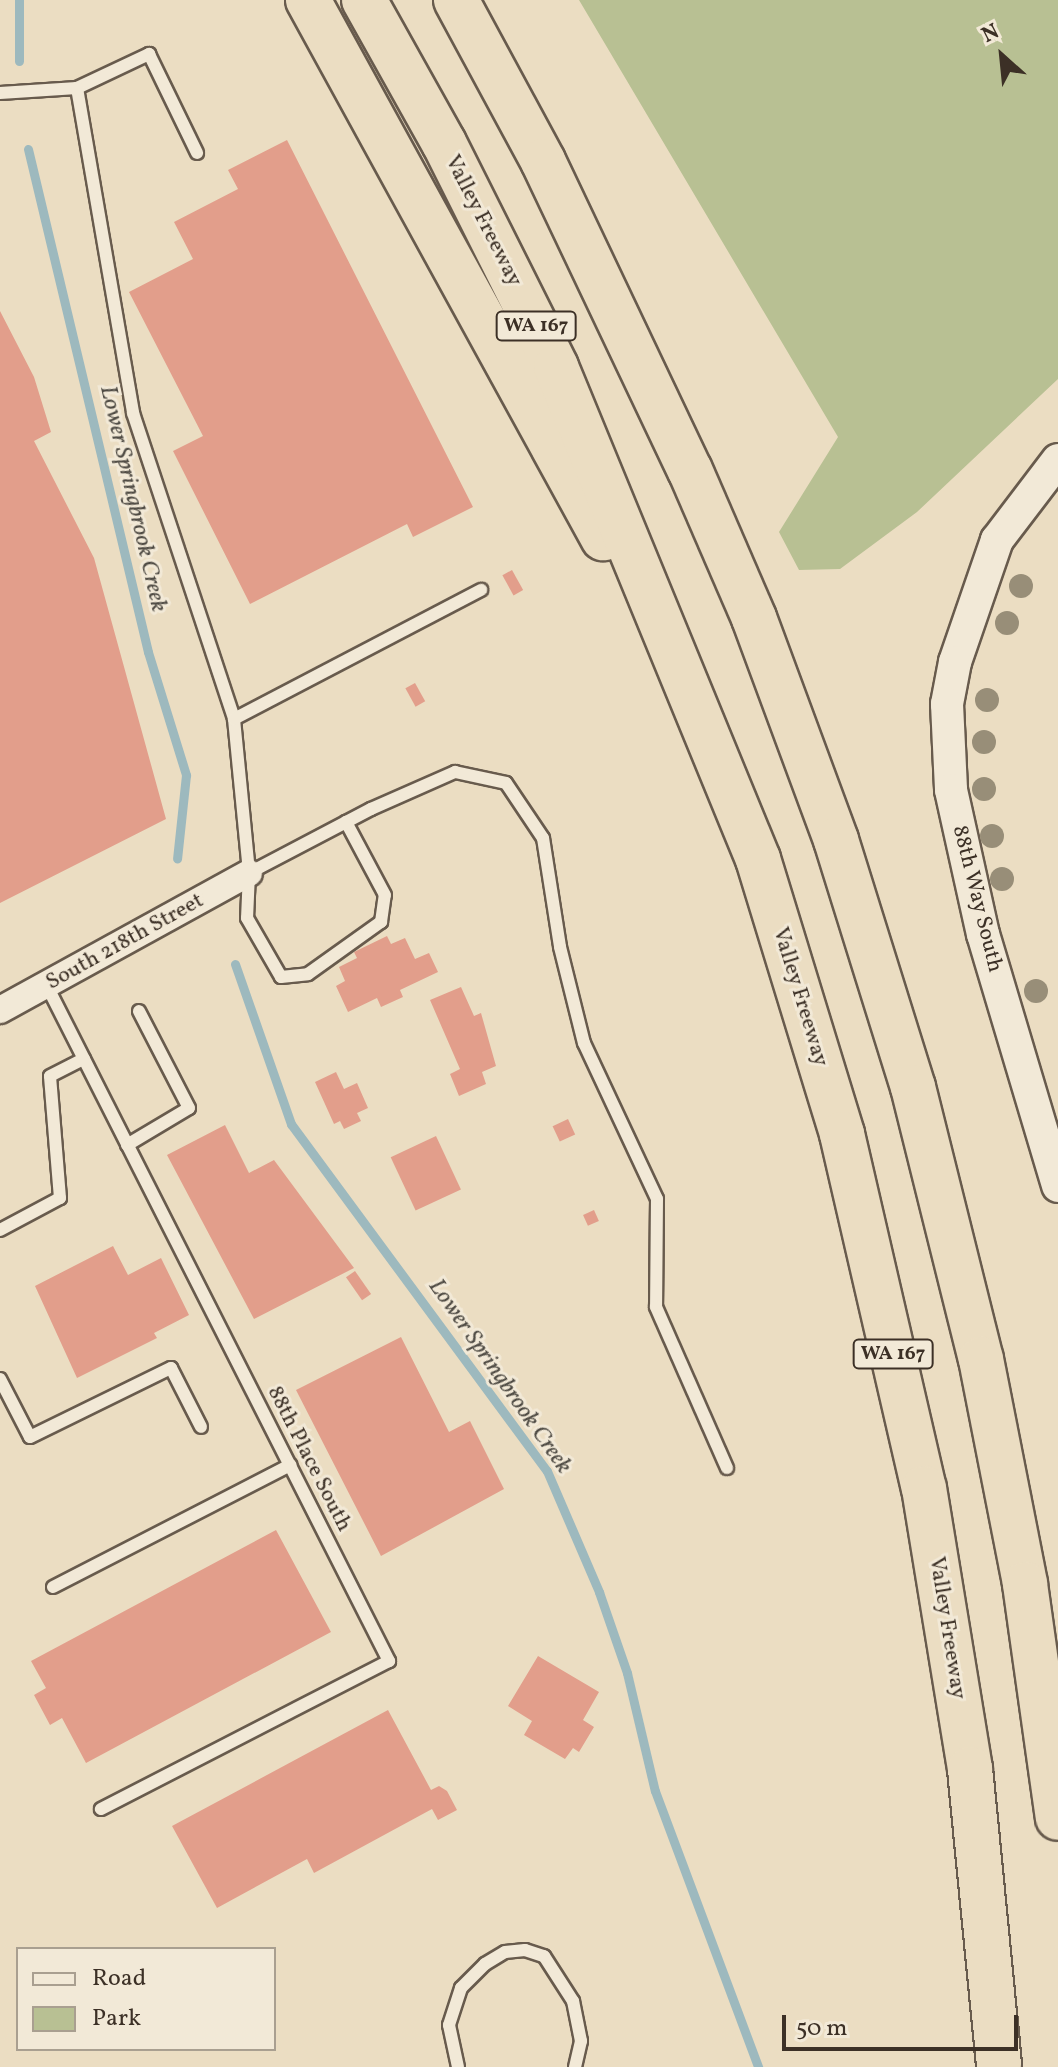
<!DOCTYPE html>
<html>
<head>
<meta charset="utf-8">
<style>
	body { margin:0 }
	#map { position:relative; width:1058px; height:2067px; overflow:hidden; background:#ebddc2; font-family:Vollkorn,serif }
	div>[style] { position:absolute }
	.green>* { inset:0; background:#b8c093 }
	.stream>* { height:9px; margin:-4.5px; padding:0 4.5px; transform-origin:4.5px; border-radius:4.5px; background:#9db9be }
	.building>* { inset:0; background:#e29e8b; transform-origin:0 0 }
	.roads { filter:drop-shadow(2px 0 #685b4d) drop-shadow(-2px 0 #685b4d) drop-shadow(0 2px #685b4d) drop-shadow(0 -2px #685b4d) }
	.service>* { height:12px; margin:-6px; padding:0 6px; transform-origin:6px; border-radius:6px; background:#f2e9d7 }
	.minor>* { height:26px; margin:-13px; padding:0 13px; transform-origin:13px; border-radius:13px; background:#f2e9d7 }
	.tertiary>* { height:32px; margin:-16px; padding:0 16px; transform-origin:16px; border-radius:16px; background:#f2e9d7 }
	.motorway>* { height:44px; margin:-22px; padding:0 22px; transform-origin:22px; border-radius:22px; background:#ebddc2 }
	.trees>* { width:24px; height:24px; margin:-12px; border-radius:50%; background:#988e78 }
	span { translate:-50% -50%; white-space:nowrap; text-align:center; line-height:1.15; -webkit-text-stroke:6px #f2e9d7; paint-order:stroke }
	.shield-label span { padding:2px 6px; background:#f2e9d7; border:2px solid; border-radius:6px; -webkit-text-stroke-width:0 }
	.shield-label { font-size:20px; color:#3c3026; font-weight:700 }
	.street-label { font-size:22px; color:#3c3026 }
	.water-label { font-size:24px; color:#4f4b44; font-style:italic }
	.legend { position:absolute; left:16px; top:1947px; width:260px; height:104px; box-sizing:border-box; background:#f2e9d7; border:2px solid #a99f90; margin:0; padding:10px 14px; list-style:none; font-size:24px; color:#3c3026 }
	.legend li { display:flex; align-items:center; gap:16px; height:40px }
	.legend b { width:40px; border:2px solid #a99f90 }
	.north { position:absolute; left:962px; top:16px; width:80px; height:80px; -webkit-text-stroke:6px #f2e9d7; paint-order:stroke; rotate:333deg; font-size:22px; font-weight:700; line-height:32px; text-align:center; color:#3c3026 }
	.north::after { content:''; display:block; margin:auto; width:28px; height:36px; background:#3c3026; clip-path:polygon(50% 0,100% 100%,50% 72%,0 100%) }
	.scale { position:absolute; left:782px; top:2015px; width:236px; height:36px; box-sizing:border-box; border:4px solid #3c3026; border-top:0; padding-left:10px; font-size:24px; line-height:28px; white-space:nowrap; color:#3c3026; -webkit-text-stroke:6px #f2e9d7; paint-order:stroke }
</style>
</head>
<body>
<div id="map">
	<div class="green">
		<div style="clip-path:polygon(579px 0,1058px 0,1058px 379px,917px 512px,840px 569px,799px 570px,779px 532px,838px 437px)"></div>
	</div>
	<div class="stream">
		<div style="left:19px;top:0;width:61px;rotate:90deg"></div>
		<div style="left:28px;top:149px;width:517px;rotate:76.58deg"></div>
		<div style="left:148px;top:652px;width:129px;rotate:72.8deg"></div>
		<div style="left:186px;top:775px;width:84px;rotate:96.1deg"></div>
		<div style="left:235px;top:964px;width:170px;rotate:70.7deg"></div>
		<div style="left:291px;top:1124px;width:431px;rotate:53.6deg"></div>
		<div style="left:547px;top:1471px;width:132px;rotate:66.7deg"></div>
		<div style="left:599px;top:1592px;width:86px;rotate:70.9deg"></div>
		<div style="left:627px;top:1673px;width:121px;rotate:76.7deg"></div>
		<div style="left:655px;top:1791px;width:295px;rotate:69.5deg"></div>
	</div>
	<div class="building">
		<div style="clip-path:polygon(287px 140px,473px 507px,413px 537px,407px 524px,250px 604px,173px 451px,203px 436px,129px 292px,193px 259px,174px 222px,238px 189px,228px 170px)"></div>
		<div style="clip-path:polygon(0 311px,34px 377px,51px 432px,34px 441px,94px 558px,166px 819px,0 903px)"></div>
		<div style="left:512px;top:570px;width:23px;height:11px;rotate:61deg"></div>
		<div style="left:415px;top:683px;width:21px;height:11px;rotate:61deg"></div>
		<div style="clip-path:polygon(387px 936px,391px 944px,405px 938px,415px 959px,429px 953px,438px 972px,400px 990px,403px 997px,381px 1007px,377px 998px,348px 1012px,336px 986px,345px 981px,339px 967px,357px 958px,354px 952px)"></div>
		<div style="clip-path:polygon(461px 987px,474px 1016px,481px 1013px,496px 1066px,482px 1072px,486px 1084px,459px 1096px,450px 1074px,460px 1069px,430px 1000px)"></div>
		<div style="clip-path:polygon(336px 1072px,344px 1089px,357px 1083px,368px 1108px,357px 1113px,361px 1121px,344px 1129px,340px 1121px,334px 1124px,315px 1082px)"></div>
		<div style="left:568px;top:1119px;width:17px;height:17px;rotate:65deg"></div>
		<div style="clip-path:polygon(225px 1125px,249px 1173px,274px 1160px,354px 1268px,254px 1319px,167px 1155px)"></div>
		<div style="left:436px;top:1136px;width:59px;height:50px;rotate:65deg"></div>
		<div style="left:594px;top:1210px;width:12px;height:12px;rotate:66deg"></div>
		<div style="clip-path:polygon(113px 1246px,128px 1275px,161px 1258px,189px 1315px,154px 1333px,157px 1338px,77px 1378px,35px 1286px)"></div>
		<div style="left:355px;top:1271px;width:28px;height:11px;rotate:55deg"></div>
		<div style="clip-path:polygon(401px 1337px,449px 1432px,470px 1421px,504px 1489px,381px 1556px,296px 1390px)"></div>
		<div style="clip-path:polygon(276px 1530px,331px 1632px,86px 1763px,62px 1718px,50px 1725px,34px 1695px,46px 1688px,31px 1661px)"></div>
		<div style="clip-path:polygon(538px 1656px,599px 1692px,583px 1720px,594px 1727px,579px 1752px,573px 1748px,565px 1759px,524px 1735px,532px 1721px,508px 1706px)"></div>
		<div style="clip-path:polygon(388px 1710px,431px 1790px,439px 1786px,447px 1791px,457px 1810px,438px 1820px,432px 1809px,314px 1873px,307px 1859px,217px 1908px,172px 1826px)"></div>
	</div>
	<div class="roads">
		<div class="service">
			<div style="left:77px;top:88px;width:80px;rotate:-25.3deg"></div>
			<div style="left:149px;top:54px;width:110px;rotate:64.1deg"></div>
			<div style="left:0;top:93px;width:77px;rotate:-3.7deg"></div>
			<div style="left:77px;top:88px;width:330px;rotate:80.2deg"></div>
			<div style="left:133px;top:413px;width:322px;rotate:71.7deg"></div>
			<div style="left:234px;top:719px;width:155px;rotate:84.4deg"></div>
			<div style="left:249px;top:873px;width:45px;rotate:92.5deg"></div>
			<div style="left:247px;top:918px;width:68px;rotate:60deg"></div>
			<div style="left:281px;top:977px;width:27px;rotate:-6deg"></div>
			<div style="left:308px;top:974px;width:90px;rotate:-35.5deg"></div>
			<div style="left:381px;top:922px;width:27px;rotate:-82deg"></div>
			<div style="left:385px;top:895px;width:83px;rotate:-118.1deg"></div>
			<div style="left:234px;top:719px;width:279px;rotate:-27.6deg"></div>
			<div style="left:249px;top:873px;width:138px;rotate:-27.7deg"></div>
			<div style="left:371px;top:809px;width:92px;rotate:-23.8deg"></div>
			<div style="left:455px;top:772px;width:52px;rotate:12.2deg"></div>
			<div style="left:506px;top:783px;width:66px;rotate:56.1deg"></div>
			<div style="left:543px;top:838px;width:110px;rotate:81.1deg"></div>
			<div style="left:560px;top:947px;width:99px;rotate:76deg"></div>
			<div style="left:584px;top:1043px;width:172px;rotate:64.9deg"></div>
			<div style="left:657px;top:1199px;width:108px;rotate:90.5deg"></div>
			<div style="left:656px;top:1307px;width:176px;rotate:66.2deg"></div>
			<div style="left:47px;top:986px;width:757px;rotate:63.13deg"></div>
			<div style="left:389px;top:1661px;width:324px;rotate:152.8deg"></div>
			<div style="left:127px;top:1145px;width:72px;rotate:-30.8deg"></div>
			<div style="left:189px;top:1108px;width:109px;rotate:-117.3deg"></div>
			<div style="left:0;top:1230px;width:68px;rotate:-28.1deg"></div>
			<div style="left:60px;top:1198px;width:122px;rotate:-94.7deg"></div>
			<div style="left:50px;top:1076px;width:38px;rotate:-27deg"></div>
			<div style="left:0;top:1379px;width:65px;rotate:62.7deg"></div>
			<div style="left:30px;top:1437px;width:157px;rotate:-26.1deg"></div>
			<div style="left:171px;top:1368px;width:66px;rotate:63deg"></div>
			<div style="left:53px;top:1587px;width:267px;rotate:-27.2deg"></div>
			<div style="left:458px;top:2067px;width:43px;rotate:-102.1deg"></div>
			<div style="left:449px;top:2025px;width:39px;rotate:-72deg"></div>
			<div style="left:461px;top:1988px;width:34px;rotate:-45deg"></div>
			<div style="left:485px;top:1964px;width:23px;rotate:-31deg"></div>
			<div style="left:505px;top:1952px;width:20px;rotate:-6deg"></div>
			<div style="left:525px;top:1950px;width:20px;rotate:18deg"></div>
			<div style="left:544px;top:1956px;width:54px;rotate:57.2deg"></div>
			<div style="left:573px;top:2001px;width:41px;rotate:78.7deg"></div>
			<div style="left:581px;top:2041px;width:27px;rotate:103deg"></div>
		</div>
		<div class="minor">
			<div style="left:0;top:1010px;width:284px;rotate:-28.8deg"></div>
		</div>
		<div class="tertiary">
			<div style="left:1058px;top:460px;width:101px;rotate:127.3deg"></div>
			<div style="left:997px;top:540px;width:129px;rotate:109deg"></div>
			<div style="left:955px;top:662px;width:43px;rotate:100.8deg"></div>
			<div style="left:947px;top:704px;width:86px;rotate:87.3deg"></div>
			<div style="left:951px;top:790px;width:148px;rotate:77.5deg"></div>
			<div style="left:983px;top:934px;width:263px;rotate:73.4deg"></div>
		</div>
		<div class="motorway">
			<div style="left:308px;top:0;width:614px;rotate:61.26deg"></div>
			<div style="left:364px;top:0;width:164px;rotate:60.8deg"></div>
			<div style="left:444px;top:143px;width:250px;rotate:63.4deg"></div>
			<div style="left:556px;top:367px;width:532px;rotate:67.68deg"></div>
			<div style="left:758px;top:859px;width:288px;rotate:73deg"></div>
			<div style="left:842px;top:1134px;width:363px;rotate:77deg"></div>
			<div style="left:924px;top:1488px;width:285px;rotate:80.7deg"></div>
			<div style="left:970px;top:1769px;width:299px;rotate:84.4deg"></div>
			<div style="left:456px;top:0;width:183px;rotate:61.6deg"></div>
			<div style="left:543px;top:161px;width:342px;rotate:64.6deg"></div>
			<div style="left:690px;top:470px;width:161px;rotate:66.6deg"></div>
			<div style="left:754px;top:618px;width:237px;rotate:69.7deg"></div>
			<div style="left:836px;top:840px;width:259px;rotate:72.7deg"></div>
			<div style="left:913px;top:1087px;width:280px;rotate:76deg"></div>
			<div style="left:981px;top:1359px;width:229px;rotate:78.9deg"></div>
			<div style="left:1025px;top:1584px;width:236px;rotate:82deg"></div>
		</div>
	</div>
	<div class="trees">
		<div style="left:1021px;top:586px"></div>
		<div style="left:1007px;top:623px"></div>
		<div style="left:987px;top:700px"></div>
		<div style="left:984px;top:742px"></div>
		<div style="left:984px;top:789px"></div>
		<div style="left:992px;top:836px"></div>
		<div style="left:1002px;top:879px"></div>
		<div style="left:1036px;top:991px"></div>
	</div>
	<div class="shield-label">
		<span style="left:536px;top:326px">WA 167</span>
		<span style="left:893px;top:1354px">WA 167</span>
	</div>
	<div class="street-label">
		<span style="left:483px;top:221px;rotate:63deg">Valley Freeway</span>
		<span style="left:977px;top:899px;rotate:76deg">88th Way South</span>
		<span style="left:125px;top:942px;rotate:-29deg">South 218th Street</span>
		<span style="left:800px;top:997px;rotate:73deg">Valley Freeway</span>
		<span style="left:309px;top:1459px;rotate:63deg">88th Place South</span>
		<span style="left:947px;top:1628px;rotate:81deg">Valley Freeway</span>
	</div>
	<div class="water-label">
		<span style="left:132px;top:499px;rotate:77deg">Lower Springbrook Creek</span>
		<span style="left:499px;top:1377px;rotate:55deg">Lower Springbrook Creek</span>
	</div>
	<ul class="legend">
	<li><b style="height:10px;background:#f2e9d7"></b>Road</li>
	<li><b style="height:22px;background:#b8c093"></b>Park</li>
	</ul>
	<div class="north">N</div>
	<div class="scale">50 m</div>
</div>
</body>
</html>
